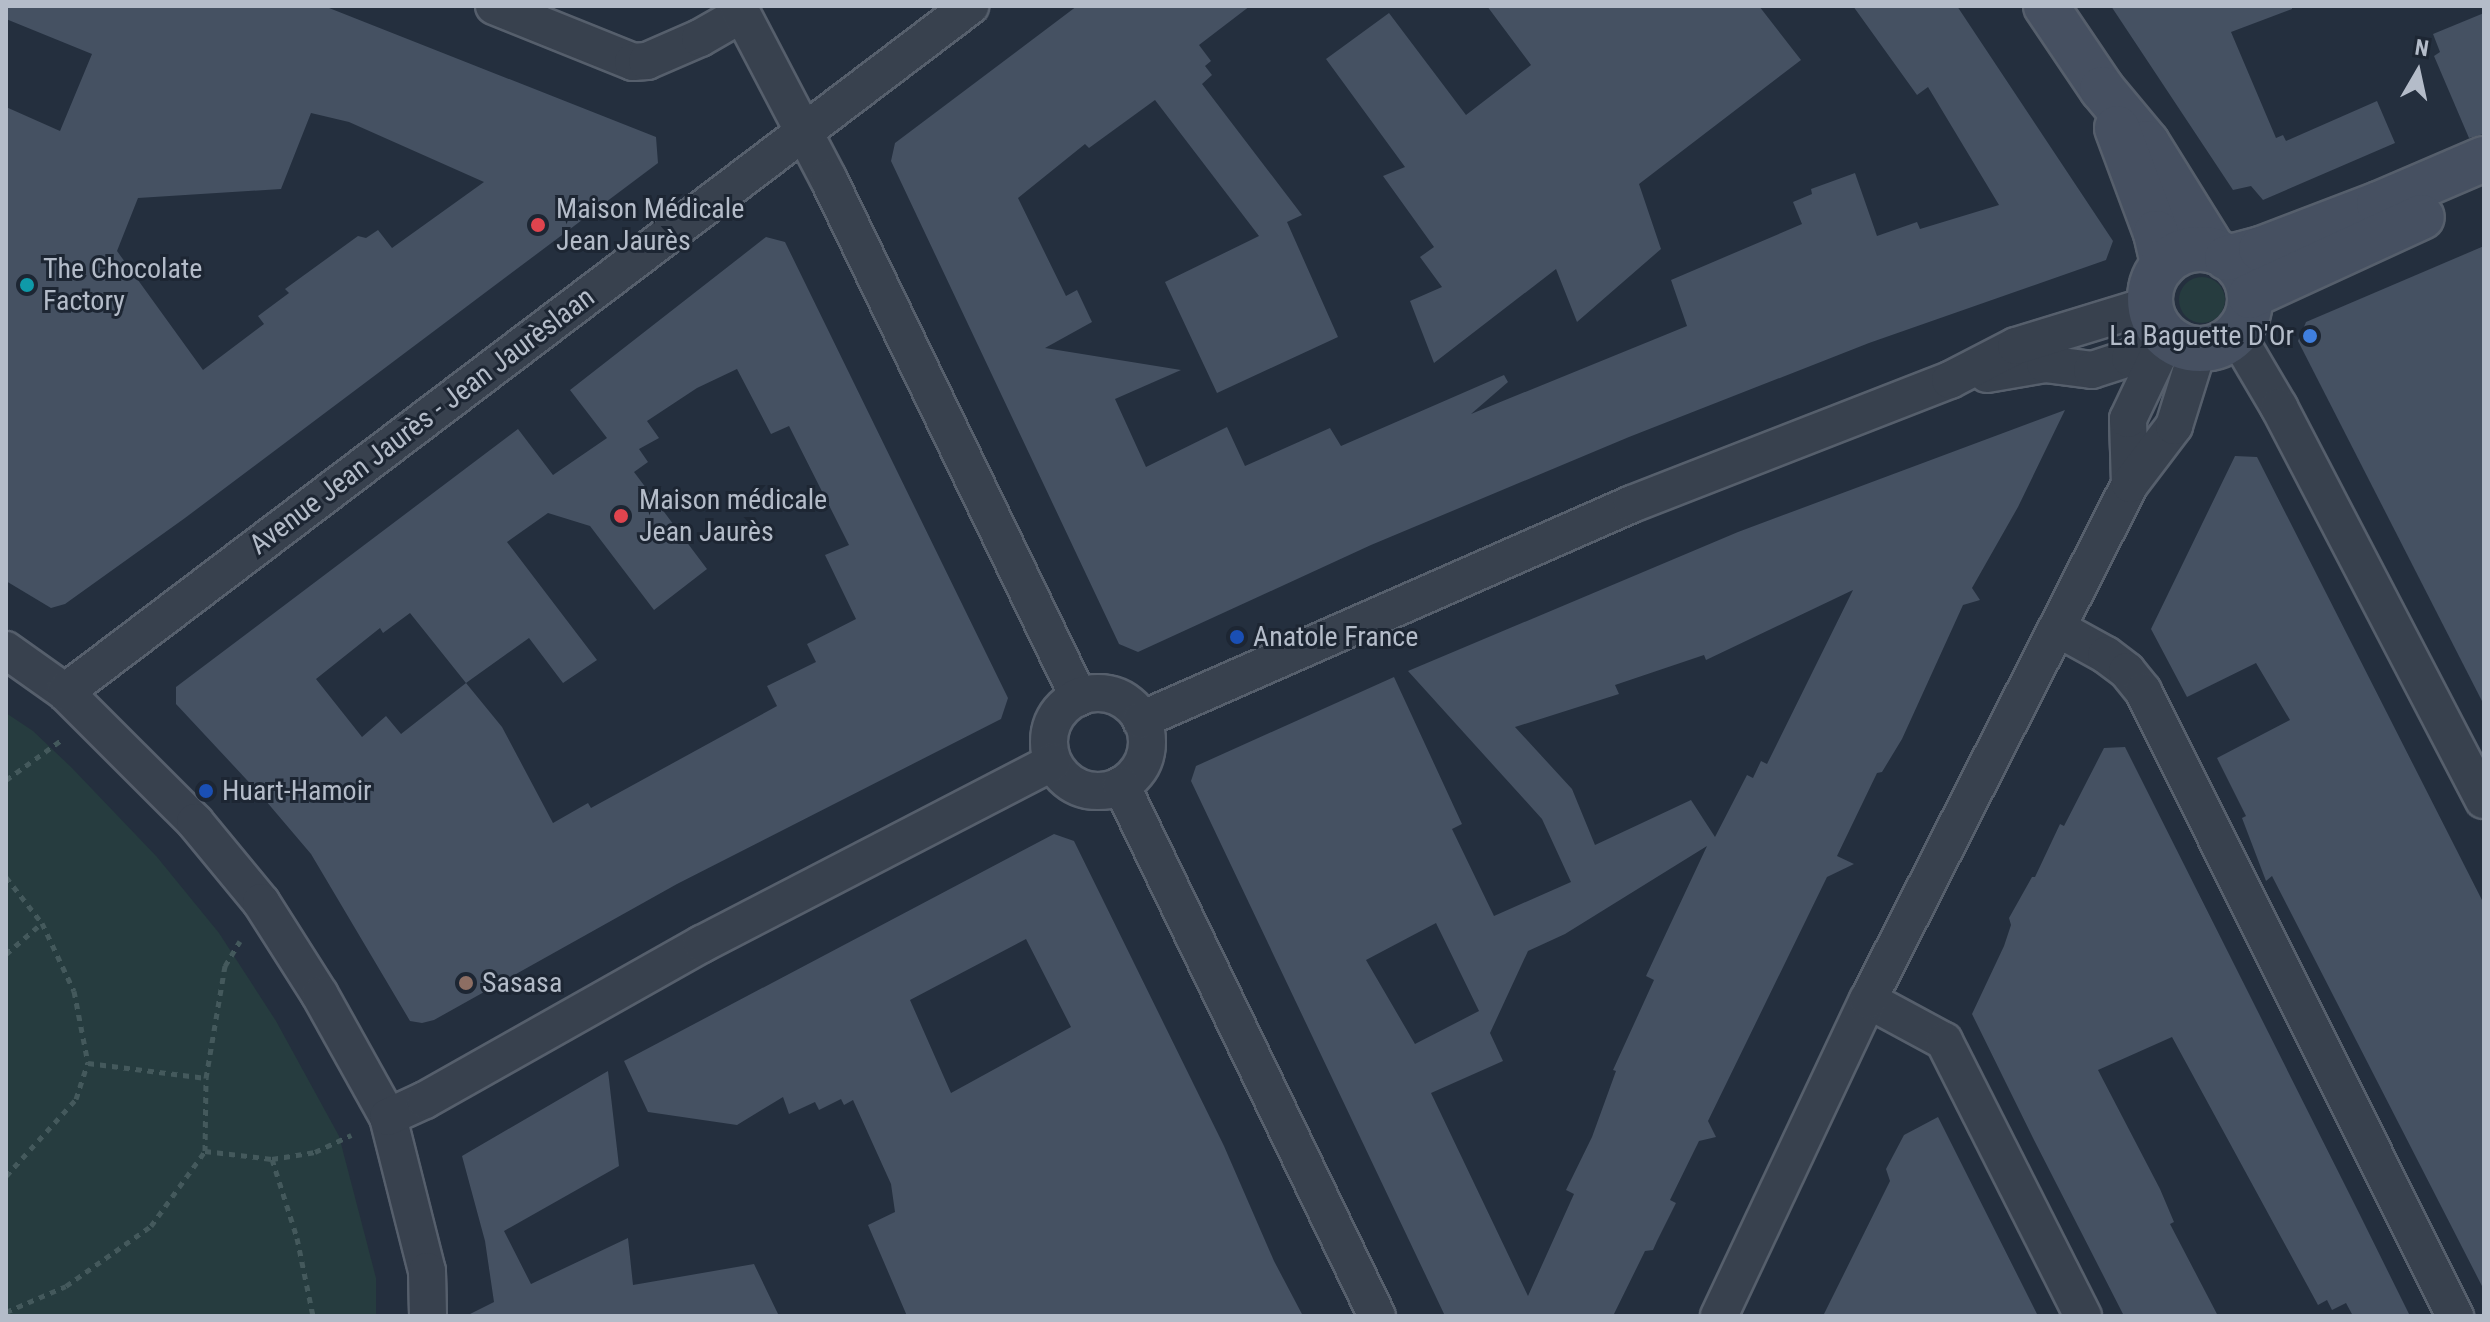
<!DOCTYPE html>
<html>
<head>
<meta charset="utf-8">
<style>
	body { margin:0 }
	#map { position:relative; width:2490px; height:1322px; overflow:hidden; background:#242f3e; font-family:"Roboto Condensed",sans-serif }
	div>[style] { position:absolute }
	.green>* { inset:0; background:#263c3f }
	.round { border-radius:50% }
	.building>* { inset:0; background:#455162 }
	.path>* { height:5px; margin-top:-2.5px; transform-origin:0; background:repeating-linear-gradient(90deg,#44595c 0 6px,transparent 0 12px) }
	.roads { filter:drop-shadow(2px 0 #565f6c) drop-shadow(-2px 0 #565f6c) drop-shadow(0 2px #565f6c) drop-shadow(0 -2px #565f6c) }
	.minor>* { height:36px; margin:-18px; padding:0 18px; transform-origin:18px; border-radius:18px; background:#38414e }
	.minor>.ring { margin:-18px; padding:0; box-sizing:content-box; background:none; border:36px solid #38414e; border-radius:50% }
	.secondary>* { height:44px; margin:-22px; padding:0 22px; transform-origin:22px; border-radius:22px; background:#465061 }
	.secondary>.ring { margin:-22px; padding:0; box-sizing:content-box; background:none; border:44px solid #465061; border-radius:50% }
	.dots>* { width:22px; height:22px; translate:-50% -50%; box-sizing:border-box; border:4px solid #1d2633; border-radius:50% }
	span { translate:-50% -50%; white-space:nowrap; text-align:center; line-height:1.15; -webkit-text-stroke:6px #1d2633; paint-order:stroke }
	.poi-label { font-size:28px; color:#b4bcc9 }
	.left { translate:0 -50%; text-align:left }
	.right { translate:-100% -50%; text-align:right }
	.street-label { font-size:28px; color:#b4bcc9 }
	.frame { position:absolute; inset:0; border:8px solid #b4bcc9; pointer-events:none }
	.north { position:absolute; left:2378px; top:32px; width:80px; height:80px; -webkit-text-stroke:6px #1d2633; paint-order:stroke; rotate:9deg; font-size:22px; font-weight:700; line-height:32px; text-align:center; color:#b4bcc9 }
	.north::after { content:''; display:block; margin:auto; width:28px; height:36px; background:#b4bcc9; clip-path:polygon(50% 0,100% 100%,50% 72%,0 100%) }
</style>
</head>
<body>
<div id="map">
	<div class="green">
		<div class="round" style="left:2179px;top:277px;width:46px;height:46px"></div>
		<div style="clip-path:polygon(6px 713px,33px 731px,71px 767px,157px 857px,219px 933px,276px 1021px,339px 1136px,376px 1278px,376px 1316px,6px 1316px)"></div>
	</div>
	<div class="building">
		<div style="clip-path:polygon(evenodd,6px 6px,324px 6px,656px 137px,658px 163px,185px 518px,65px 604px,51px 608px,6px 581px,6px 107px,60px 131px,92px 54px,6px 19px,6px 6px,311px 113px,349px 122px,484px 182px,392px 248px,378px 230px,366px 238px,358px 236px,285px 289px,289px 293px,258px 316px,264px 324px,203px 370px,117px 251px,138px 198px,281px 189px,311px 113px)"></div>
		<div style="clip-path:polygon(1077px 6px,1250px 6px,1199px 45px,1211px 61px,1205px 66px,1212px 75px,1202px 84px,1302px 215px,1287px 222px,1338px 337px,1217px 393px,1165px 282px,1259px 236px,1155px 100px,1089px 148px,1085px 144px,1018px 198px,1066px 296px,1077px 290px,1092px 322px,1045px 348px,1181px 370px,1115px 399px,1146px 467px,1227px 427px,1245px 466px,1330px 428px,1341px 446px,1504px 375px,1508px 382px,1471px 414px,1687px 326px,1671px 280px,1802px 224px,1793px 202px,1812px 194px,1811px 189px,1855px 173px,1877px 236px,1917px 222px,1920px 229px,1999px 205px,1928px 87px,1917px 95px,1853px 6px,1957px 6px,2113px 241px,2106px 260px,1869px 343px,1629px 437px,1371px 545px,1138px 652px,1119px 644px,891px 161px,895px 143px)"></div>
		<div style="clip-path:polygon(1487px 6px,1759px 6px,1801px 60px,1639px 184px,1661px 249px,1577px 322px,1556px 269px,1434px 363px,1410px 301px,1442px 287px,1420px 257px,1434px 247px,1383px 176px,1405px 167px,1326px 59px,1389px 13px,1466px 115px,1531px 65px)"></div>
		<div style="clip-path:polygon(2111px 6px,2292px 6px,2292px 9px,2231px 32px,2276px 138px,2283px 135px,2286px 141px,2377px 101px,2395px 143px,2263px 200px,2251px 186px,2233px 190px)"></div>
		<div style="clip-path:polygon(2484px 13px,2484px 134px,2469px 138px,2434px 56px,2440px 52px,2433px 34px)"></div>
		<div style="clip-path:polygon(evenodd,766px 237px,785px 242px,1008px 698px,1001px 719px,677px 884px,434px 1020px,422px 1023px,410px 1021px,311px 854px,260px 794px,176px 704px,176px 687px,518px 429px,553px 475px,607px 438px,570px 390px,766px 237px,737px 369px,771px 434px,789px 426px,849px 545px,825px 555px,856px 619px,807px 644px,816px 662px,767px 686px,777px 706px,591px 808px,588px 803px,553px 823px,502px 727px,466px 683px,529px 638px,563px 683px,597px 660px,507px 542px,548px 513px,590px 526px,654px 610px,707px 569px,634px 472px,648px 462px,639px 449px,659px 438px,647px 421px,697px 388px,737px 369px,766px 237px,410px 613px,466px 683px,401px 734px,386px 716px,362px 737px,316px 679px,380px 628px,383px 633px,410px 613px)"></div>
		<div style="clip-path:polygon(2484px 246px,2484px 705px,2298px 341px,2306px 322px)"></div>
		<div style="clip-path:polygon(evenodd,2065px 410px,2018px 507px,1972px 588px,1980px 600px,1963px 605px,1902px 739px,1882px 772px,1877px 773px,1837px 856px,1854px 864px,1827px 877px,1708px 1121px,1716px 1137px,1699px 1141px,1670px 1200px,1676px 1203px,1657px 1241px,1653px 1250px,1645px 1251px,1613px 1316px,1445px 1316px,1191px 781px,1196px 766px,1394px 677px,1462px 824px,1452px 829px,1494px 916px,1571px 882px,1542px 819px,1408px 671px,1738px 532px,2065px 410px,1853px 590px,1767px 764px,1761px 761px,1753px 778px,1747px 775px,1715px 837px,1691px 800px,1595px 845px,1572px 789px,1515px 727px,1619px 694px,1615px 685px,1704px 655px,1706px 660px,1853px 590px,2065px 410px,1707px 846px,1646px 976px,1654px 980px,1613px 1070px,1616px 1071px,1592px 1137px,1566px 1190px,1574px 1194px,1528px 1296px,1431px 1093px,1503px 1061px,1490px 1033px,1528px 951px,1565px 934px,1707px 846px,2065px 410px,1436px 923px,1479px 1011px,1415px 1044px,1366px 960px,1436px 923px)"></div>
		<div style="clip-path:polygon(2235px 456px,2257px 457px,2484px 904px,2484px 1290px,2272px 876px,2266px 881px,2242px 818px,2246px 816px,2217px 758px,2290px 720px,2256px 663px,2187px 697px,2151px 629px)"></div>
		<div style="clip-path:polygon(2125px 747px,2360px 1215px,2410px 1316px,2353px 1316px,2346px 1303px,2332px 1310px,2327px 1300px,2318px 1305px,2172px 1037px,2098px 1070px,2160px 1189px,2174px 1222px,2170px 1224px,2218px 1316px,2124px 1316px,2034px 1140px,1972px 1014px,2004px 946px,2011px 925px,2009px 918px,2032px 877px,2035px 877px,2060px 824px,2064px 826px,2104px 748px)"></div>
		<div style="clip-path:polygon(evenodd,1054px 834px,1074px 841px,1224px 1146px,1274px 1261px,1303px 1316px,907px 1316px,868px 1225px,895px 1212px,891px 1184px,853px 1100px,844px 1105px,841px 1099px,819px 1110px,815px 1102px,789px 1114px,783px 1097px,737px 1125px,648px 1112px,624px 1061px,1054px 834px,1026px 939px,1071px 1027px,951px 1093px,910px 1000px,1026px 939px)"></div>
		<div style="clip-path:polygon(608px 1071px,619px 1166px,504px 1231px,531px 1284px,628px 1238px,633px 1285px,754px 1264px,779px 1316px,466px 1316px,494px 1302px,485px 1241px,462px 1156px)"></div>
		<div style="clip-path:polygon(1938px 1117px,2038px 1316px,1823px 1316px,1890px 1181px,1886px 1169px,1904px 1135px)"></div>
	</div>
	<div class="path">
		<div style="left:6px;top:780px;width:67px;rotate:-35.8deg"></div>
		<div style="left:6px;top:877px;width:58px;rotate:52deg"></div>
		<div style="left:42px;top:923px;width:75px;rotate:64.8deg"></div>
		<div style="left:74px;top:991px;width:73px;rotate:79deg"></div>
		<div style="left:88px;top:1063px;width:119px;rotate:7.2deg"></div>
		<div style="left:6px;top:954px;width:48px;rotate:-40.7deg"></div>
		<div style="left:205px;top:1151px;width:73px;rotate:-89.2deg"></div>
		<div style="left:206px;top:1078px;width:114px;rotate:-80.4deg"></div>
		<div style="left:225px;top:966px;width:29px;rotate:-59deg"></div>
		<div style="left:272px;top:1159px;width:83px;rotate:72.4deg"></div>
		<div style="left:297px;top:1238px;width:80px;rotate:78.4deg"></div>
		<div style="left:6px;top:1176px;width:104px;rotate:-47.7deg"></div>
		<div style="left:76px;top:1099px;width:38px;rotate:-72deg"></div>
		<div style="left:6px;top:1312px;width:65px;rotate:-23.4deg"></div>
		<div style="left:66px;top:1286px;width:104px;rotate:-35.2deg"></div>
		<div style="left:151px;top:1226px;width:92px;rotate:-54.2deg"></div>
		<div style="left:205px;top:1151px;width:67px;rotate:6.8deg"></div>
		<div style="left:272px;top:1159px;width:44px;rotate:-9.2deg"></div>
		<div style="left:315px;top:1152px;width:40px;rotate:-25deg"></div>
	</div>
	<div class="roads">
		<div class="minor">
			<div style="left:494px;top:6px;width:150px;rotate:21.9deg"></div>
			<div style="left:633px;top:62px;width:14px;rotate:-4deg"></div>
			<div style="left:647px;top:61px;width:58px;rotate:-23.5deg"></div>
			<div style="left:700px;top:38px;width:48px;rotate:-29.7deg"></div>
			<div style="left:738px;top:6px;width:194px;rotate:62.4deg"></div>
			<div style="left:828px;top:178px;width:577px;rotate:64.23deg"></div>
			<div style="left:2236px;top:334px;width:85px;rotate:59.5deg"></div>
			<div style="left:2279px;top:407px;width:443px;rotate:62.5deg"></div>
			<div style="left:1987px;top:374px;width:59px;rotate:-9.8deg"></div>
			<div style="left:2045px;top:364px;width:47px;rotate:7.3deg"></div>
			<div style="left:2092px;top:370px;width:40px;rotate:-18deg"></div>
			<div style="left:2130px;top:358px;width:40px;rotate:-40deg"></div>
			<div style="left:2130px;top:484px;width:65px;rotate:-91.8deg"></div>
			<div style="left:2128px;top:419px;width:91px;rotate:-64.6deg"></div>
			<div style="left:2057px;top:628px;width:56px;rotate:28.9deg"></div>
			<div style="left:2106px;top:655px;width:26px;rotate:37deg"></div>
			<div style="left:2127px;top:671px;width:26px;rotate:51deg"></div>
			<div style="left:2143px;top:691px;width:699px;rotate:63.47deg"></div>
			<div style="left:6px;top:650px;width:72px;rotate:35.4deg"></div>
			<div style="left:65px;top:692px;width:184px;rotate:45deg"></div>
			<div style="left:195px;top:822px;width:104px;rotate:50.5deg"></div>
			<div style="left:261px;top:902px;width:110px;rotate:57.6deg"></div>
			<div style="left:320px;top:995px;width:140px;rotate:60.9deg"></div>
			<div style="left:388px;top:1117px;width:159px;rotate:75.8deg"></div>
			<div style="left:427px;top:1271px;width:45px;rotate:88.7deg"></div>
			<div style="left:65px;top:692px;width:1136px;rotate:-37.16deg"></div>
			<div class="ring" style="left:1049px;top:693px;width:62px;height:62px"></div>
			<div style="left:1141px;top:720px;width:536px;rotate:-23.75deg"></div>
			<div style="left:1632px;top:504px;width:341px;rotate:-21.3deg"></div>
			<div style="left:1950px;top:380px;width:74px;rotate:-27.3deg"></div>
			<div style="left:2016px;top:346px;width:140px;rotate:-17deg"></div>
			<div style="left:1121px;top:785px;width:589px;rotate:64.26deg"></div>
			<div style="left:1868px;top:1000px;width:86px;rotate:28.3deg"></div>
			<div style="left:1944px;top:1041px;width:308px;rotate:63.2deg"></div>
			<div style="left:388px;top:1117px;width:41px;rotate:-24.7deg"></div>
			<div style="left:425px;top:1100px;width:318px;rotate:-29.4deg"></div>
			<div style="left:702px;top:944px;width:395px;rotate:-27.4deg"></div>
			<div style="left:1719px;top:1316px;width:349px;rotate:-64.8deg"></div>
			<div style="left:1868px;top:1000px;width:579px;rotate:-63.08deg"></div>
			<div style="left:2130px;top:484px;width:73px;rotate:-52.8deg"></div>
			<div style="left:2174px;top:426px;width:81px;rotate:-72.7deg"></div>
		</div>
		<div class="secondary">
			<div style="left:2046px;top:6px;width:100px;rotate:56deg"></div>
			<div style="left:2102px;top:89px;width:70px;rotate:50.2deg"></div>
			<div style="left:2147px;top:143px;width:127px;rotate:58.2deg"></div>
			<div style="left:2117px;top:128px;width:112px;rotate:69.6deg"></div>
			<div style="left:2156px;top:233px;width:32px;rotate:77deg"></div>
			<div class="ring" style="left:2150px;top:249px;width:56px;height:56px"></div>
			<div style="left:2227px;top:258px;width:35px;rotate:-15deg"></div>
			<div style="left:2261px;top:249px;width:126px;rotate:-20.9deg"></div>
			<div style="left:2379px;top:204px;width:114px;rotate:-23.2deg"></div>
			<div style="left:2250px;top:296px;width:189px;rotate:-24.7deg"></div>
		</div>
	</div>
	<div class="dots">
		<div style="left:538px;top:225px;background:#e0444e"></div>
		<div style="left:27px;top:285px;background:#0f9aa8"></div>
		<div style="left:2310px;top:336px;background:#3f7fe0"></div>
		<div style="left:621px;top:516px;background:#e0444e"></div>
		<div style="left:1237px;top:637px;background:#1a4fb4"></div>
		<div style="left:206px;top:791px;background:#1a4fb4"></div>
		<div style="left:466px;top:983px;background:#8d6e63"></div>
	</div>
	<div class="poi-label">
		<span class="left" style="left:556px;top:225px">Maison Médicale<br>Jean Jaurès</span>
		<span class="left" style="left:43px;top:285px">The Chocolate<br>Factory</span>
		<span class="right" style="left:2294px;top:336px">La Baguette D'Or</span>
		<span class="left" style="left:639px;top:516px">Maison médicale<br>Jean Jaurès</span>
		<span class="left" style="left:1253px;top:637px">Anatole France</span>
		<span class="left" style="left:222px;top:791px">Huart-Hamoir</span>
		<span class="left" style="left:482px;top:983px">Sasasa</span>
	</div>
	<div class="street-label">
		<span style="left:422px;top:421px;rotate:-37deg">Avenue Jean Jaurès - Jean Jaurèslaan</span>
	</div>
	<div class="frame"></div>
	<div class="north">N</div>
</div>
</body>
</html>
